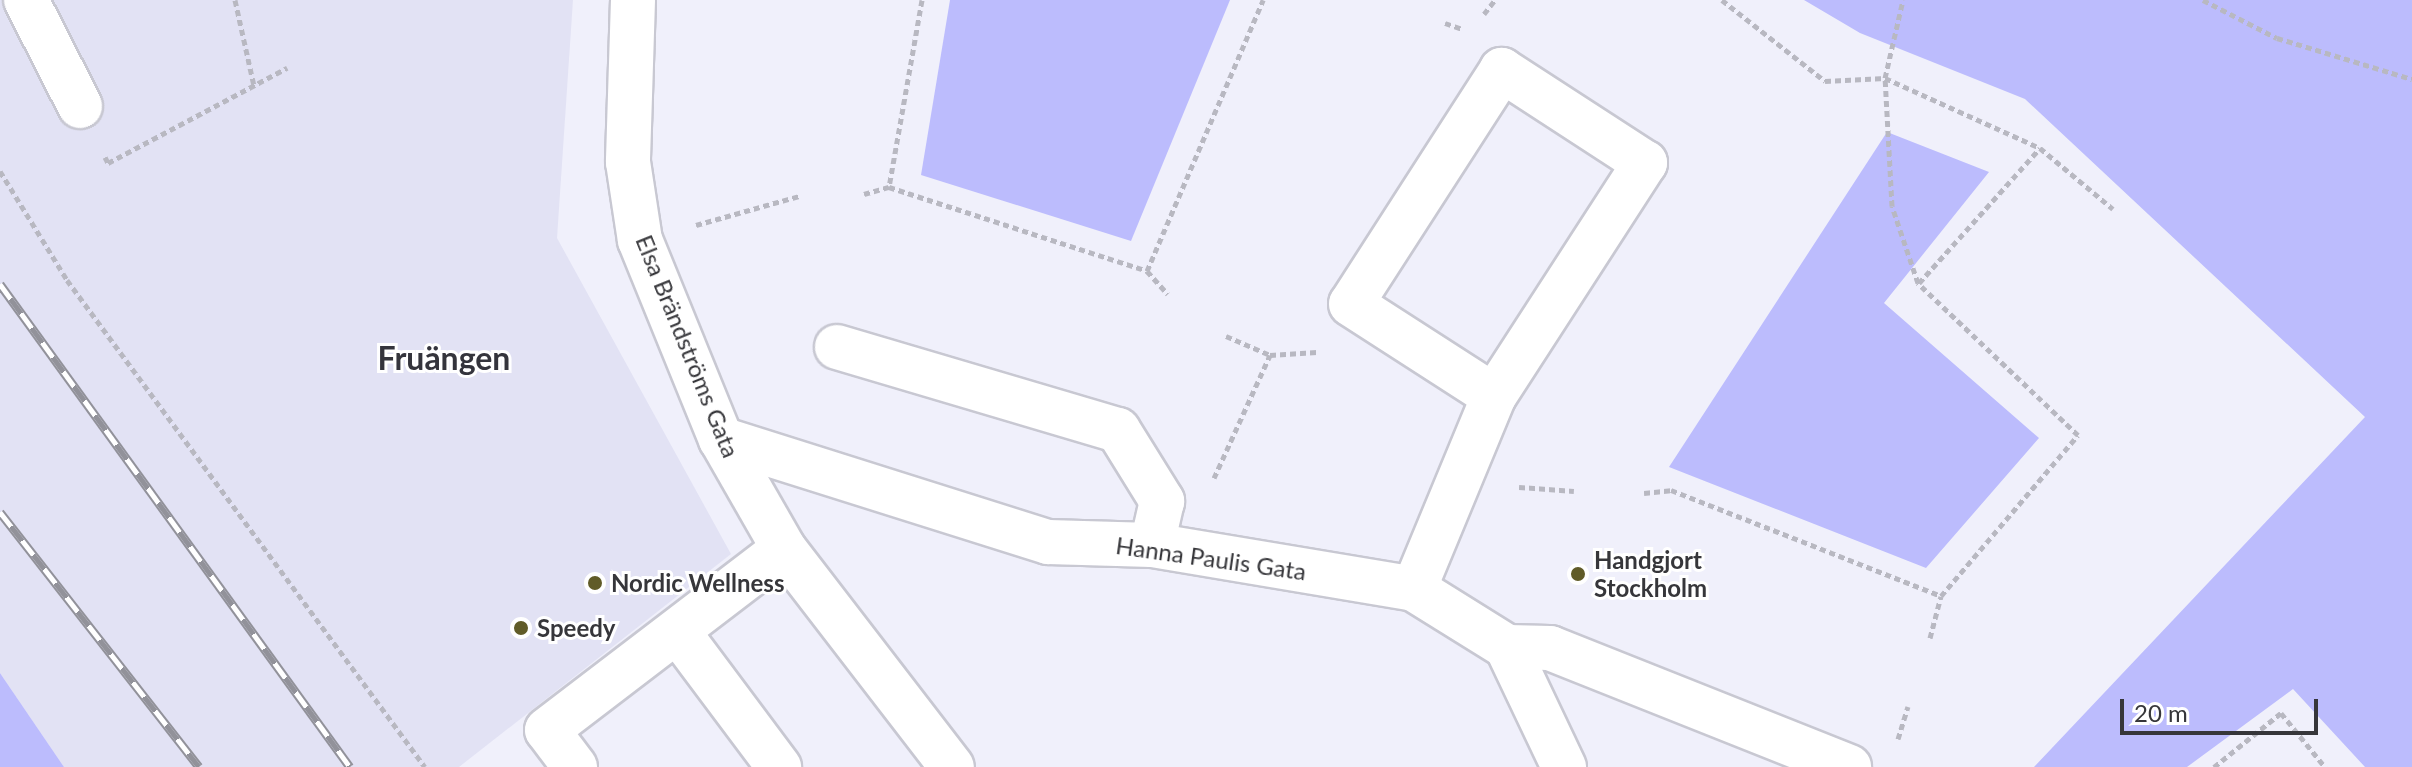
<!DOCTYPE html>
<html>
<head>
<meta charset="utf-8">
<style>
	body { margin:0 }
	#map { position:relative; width:2412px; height:767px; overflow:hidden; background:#f0f0fb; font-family:Lato,sans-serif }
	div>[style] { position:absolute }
	.built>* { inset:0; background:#e2e2f4 }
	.green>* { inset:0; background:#bcbcfd }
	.path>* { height:5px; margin-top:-2.5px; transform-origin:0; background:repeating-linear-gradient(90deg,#b8b8c1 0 6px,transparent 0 10px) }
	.roads { filter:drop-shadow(2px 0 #c8c8d2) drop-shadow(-2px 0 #c8c8d2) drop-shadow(0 2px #c8c8d2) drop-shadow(0 -2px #c8c8d2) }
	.minor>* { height:44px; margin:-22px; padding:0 22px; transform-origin:22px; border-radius:22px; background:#fff }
	.rail>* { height:9px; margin-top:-4.5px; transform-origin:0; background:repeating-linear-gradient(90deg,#fff 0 18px,#92929a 0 36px); box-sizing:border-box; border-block:2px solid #92929a }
	.dots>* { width:22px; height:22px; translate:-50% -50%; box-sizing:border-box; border:4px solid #fff; border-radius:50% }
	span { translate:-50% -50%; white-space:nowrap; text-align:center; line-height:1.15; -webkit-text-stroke:6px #fff; paint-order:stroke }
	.street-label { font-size:24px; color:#36363a }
	.poi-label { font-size:24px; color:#36363a; font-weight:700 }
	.left { translate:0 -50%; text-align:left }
	.district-label { font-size:32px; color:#34343c; font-weight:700 }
	.scale { position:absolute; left:2120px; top:699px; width:198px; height:36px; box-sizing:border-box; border:4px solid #36363a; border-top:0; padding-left:10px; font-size:24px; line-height:28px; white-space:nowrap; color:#36363a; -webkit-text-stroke:6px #fff; paint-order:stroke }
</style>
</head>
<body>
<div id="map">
	<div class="built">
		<div style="clip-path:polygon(0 0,573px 0,557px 238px,731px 554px,459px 767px,64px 767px,0 673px)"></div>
	</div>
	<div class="green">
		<div style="clip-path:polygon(950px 0,1230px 0,1131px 241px,921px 175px)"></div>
		<div style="clip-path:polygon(1804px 0,2412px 0,2412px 767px,2365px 767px,2293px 689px,2187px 767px,2034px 767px,2365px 417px,2025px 99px,1860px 33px)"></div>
		<div style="clip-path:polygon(1887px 132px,1989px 172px,1884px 303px,2039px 438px,1926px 568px,1669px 467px)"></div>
		<div style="clip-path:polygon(0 673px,64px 767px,0 767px)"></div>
	</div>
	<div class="path">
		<div style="left:235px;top:0;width:88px;rotate:77.5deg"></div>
		<div style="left:922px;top:0;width:190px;rotate:100deg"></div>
		<div style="left:889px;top:187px;width:271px;rotate:18deg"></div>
		<div style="left:1147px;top:271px;width:31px;rotate:48deg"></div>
		<div style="left:1722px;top:0;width:131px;rotate:38.2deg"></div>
		<div style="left:1825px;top:81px;width:60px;rotate:-2.9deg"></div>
		<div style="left:1885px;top:78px;width:170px;rotate:24.3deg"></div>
		<div style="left:2040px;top:148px;width:95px;rotate:39.9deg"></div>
		<div style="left:2203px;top:0;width:83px;rotate:27.2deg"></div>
		<div style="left:2277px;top:38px;width:141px;rotate:16.9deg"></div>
		<div style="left:1484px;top:14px;width:18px;rotate:-52deg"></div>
		<div style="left:1445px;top:23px;width:18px;rotate:19deg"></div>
		<div style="left:105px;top:157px;width:7px;rotate:63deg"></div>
		<div style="left:108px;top:163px;width:203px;rotate:-28deg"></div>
		<div style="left:0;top:171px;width:128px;rotate:58.4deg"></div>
		<div style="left:67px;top:280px;width:604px;rotate:53.68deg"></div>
		<div style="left:864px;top:194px;width:26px;rotate:-16deg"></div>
		<div style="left:696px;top:225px;width:107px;rotate:-15.7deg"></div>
		<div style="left:1147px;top:271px;width:295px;rotate:-66.8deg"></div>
		<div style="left:1919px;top:283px;width:181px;rotate:-48.1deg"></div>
		<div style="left:1226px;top:336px;width:48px;rotate:23.4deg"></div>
		<div style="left:1270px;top:355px;width:47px;rotate:-3.7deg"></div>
		<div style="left:1214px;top:478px;width:135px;rotate:-65.5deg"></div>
		<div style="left:1519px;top:487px;width:55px;rotate:4.2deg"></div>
		<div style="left:1644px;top:493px;width:27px;rotate:-6deg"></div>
		<div style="left:1671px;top:490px;width:290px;rotate:21.4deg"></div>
		<div style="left:1941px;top:596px;width:211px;rotate:-49.6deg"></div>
		<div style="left:2078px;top:435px;width:221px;rotate:-136.5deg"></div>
		<div style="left:1918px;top:283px;width:81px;rotate:-108.7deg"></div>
		<div style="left:1892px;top:206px;width:128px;rotate:-93.1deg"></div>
		<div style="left:1885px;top:78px;width:80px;rotate:-77deg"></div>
		<div style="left:1930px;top:638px;width:43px;rotate:-75.3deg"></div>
		<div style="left:1898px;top:739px;width:34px;rotate:-73deg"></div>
		<div style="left:2214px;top:767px;width:86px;rotate:-38.9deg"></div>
		<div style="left:2281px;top:713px;width:70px;rotate:50.8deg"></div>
	</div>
	<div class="roads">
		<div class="minor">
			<div style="left:26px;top:0;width:119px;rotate:63deg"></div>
			<div style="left:633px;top:0;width:162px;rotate:91.8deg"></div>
			<div style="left:628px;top:162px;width:79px;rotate:81.3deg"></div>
			<div style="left:640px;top:240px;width:215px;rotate:67.9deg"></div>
			<div style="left:721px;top:439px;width:127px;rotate:60.2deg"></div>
			<div style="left:784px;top:549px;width:275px;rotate:52.4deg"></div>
			<div style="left:837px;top:347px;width:293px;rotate:16.5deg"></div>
			<div style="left:1118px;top:430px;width:84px;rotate:58.2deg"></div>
			<div style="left:1162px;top:501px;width:45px;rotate:102.8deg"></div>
			<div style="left:721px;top:439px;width:343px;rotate:17.5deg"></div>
			<div style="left:1048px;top:542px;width:104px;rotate:1.7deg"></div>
			<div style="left:1152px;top:545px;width:266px;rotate:9.5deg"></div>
			<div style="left:1414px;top:589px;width:110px;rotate:31.9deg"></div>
			<div style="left:1414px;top:589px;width:209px;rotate:-67.5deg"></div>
			<div style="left:1494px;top:396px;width:278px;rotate:-57.1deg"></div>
			<div style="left:1645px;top:163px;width:171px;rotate:-147deg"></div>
			<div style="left:1502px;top:70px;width:278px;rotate:122.8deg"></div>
			<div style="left:1351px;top:304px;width:170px;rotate:32.8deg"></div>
			<div style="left:678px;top:632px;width:169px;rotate:53.2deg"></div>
			<div style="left:1507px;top:647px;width:43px;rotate:1.3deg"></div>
			<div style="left:1550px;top:648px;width:322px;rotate:21.7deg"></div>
			<div style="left:1507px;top:647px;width:133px;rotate:64.6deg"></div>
			<div style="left:575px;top:767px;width:46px;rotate:-127.1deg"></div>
			<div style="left:547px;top:730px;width:298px;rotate:-37.4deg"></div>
		</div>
	</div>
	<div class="rail">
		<div style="left:0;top:284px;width:596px;rotate:54.07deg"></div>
		<div style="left:0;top:512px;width:323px;rotate:52deg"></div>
	</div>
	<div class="dots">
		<div style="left:1578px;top:574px;background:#605b28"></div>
		<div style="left:595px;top:583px;background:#605b28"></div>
		<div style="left:521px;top:628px;background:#605b28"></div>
	</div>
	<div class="street-label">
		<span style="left:688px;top:346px;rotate:68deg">Elsa Brändströms Gata</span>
		<span style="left:1211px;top:558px;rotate:8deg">Hanna Paulis Gata</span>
	</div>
	<div class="poi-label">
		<span class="left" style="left:1594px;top:574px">Handgjort<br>Stockholm</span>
		<span class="left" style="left:611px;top:583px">Nordic Wellness</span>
		<span class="left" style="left:537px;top:628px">Speedy</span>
	</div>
	<div class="district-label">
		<span style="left:444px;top:358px">Fruängen</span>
	</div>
	<div class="scale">20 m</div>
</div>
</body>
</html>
